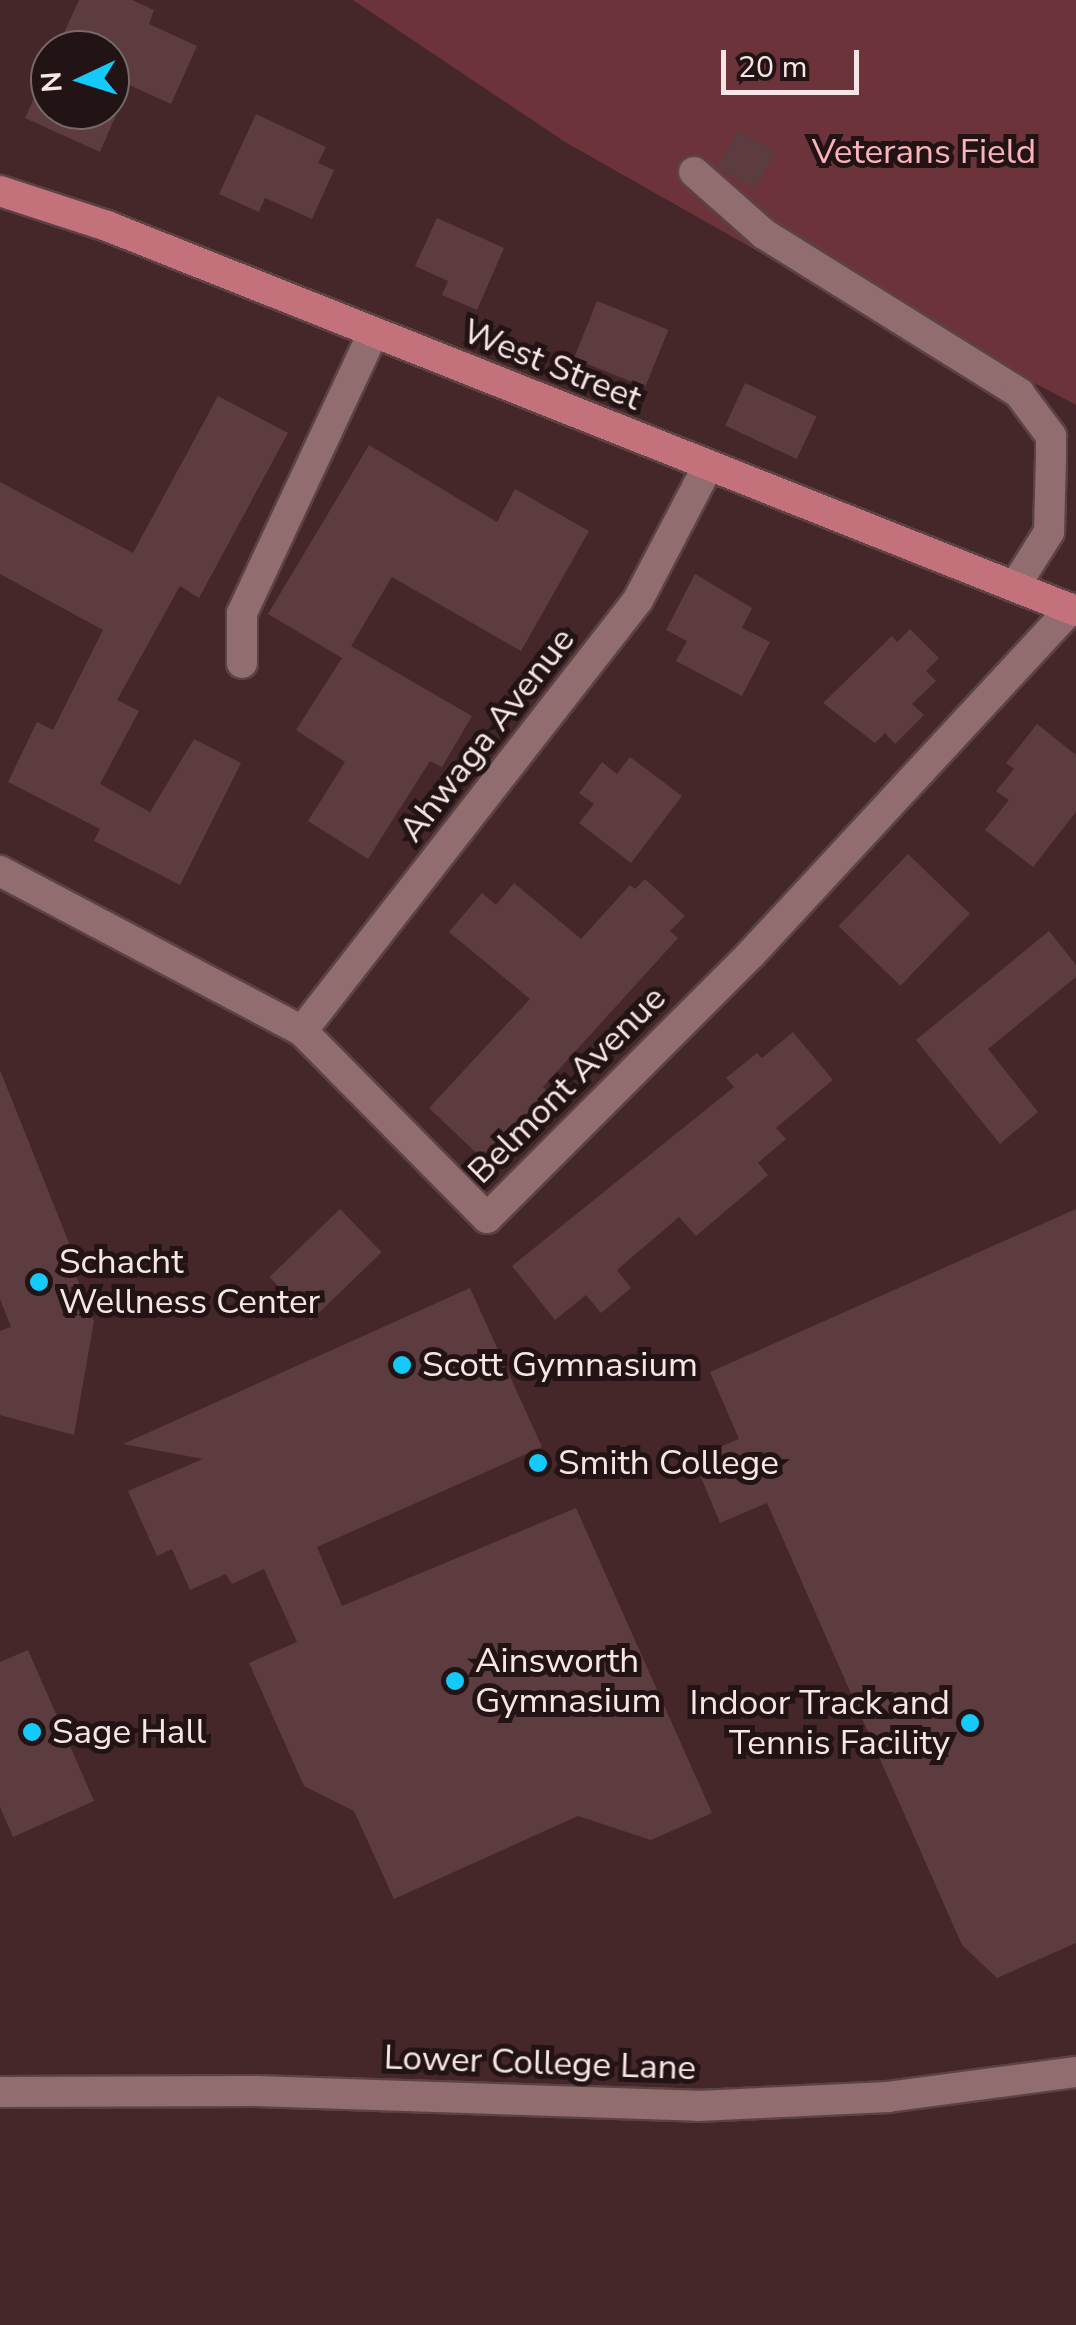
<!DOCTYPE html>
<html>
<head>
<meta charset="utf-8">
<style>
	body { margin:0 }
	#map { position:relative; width:1076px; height:2325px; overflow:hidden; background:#452629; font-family:"Nunito Sans",sans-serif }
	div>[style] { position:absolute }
	.green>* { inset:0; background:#6c333a }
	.building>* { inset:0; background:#5d3c3f; transform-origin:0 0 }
	.roads { filter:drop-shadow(2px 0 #5c4245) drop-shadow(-2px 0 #5c4245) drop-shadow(0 2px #5c4245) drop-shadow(0 -2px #5c4245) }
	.minor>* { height:30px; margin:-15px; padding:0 15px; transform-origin:15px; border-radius:15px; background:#916d6f }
	.major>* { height:30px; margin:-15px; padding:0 15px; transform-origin:15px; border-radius:15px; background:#c3727b }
	.dots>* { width:28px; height:28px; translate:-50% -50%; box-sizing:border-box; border:5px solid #221415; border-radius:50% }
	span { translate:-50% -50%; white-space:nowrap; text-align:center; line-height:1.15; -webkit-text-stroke:10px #221415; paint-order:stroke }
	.park-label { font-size:35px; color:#fbb2b8 }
	.street-label { font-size:35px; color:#fae5e6 }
	.poi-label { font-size:35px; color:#fae5e6 }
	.left { translate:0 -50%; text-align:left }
	.right { translate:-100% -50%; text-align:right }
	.north { position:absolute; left:30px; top:30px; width:100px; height:100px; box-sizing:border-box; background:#221415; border:2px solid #786869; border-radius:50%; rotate:266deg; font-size:28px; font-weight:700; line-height:40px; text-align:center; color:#fae5e6 }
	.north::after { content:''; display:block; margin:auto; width:35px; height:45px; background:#14cafb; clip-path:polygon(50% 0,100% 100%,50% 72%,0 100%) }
	.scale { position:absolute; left:721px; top:50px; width:138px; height:45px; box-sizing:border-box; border:5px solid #fae5e6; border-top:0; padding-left:12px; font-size:30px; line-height:35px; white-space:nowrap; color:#fae5e6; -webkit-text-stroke:8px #221415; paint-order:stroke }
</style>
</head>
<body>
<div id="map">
	<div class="green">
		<div style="clip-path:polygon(353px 0,1076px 0,1076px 405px,791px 254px,784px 266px,565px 142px)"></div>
	</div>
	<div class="building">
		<div style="clip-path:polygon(79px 0,132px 0,154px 10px,149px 24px,197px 46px,171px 104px,129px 85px,100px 152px,25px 118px,50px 64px,50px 110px,110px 110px,110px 50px,56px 50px)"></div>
		<div style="clip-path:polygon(256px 114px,326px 147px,318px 163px,334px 170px,312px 219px,265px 198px,259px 212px,219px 194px)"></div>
		<div style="left:738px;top:130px;width:44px;height:43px;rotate:30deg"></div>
		<div style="clip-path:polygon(437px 218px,504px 248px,477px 310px,442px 295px,448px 281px,415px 266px)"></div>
		<div style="left:597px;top:301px;width:77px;height:62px;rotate:22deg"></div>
		<div style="left:745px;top:383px;width:79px;height:47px;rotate:25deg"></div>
		<div style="clip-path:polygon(218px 396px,288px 433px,199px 598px,180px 586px,117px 700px,139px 711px,100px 784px,150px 812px,194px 739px,241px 763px,180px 885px,94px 841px,100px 829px,8px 782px,37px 722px,53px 730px,103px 630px,0 574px,0 482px,133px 553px)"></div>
		<div style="clip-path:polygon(369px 445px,497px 522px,515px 489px,589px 531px,521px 651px,392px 577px,351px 646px,472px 716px,442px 767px,430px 761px,368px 859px,308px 821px,345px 762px,296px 730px,342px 658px,268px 614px)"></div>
		<div style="clip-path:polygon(695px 574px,752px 608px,742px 628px,770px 642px,742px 696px,676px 661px,687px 641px,666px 630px)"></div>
		<div style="clip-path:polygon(910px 629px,939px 658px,926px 671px,936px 681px,912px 704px,924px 715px,895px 744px,885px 733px,875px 743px,823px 703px,892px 636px,897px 642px)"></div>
		<div style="clip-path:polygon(1037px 724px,1076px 755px,1076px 812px,1033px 867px,985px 830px,1009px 800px,996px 791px,1014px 769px,1006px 763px)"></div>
		<div style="clip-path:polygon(630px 757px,682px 796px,631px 863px,579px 823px,594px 804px,579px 793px,602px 762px,617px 774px)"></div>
		<div style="left:908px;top:854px;width:86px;height:100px;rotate:44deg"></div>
		<div style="clip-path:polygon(645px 879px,685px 916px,670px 931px,678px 938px,543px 1087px,551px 1095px,488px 1164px,429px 1108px,530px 999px,449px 932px,482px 893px,496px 905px,514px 883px,581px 939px,630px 885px,635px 889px)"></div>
		<div style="clip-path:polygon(1049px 931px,1076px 965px,1076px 977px,988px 1049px,1038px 1112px,1000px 1144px,916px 1040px)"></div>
		<div style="clip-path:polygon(793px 1032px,833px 1080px,776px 1128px,786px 1139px,758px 1163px,768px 1175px,696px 1236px,679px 1217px,617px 1270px,631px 1288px,601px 1313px,586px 1295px,555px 1320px,512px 1266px,734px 1087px,726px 1078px,757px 1053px,762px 1058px)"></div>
		<div style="clip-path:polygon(0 1070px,77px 1263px,72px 1265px,94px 1321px,74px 1435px,0 1415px,0 1331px,11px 1327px,0 1299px)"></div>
		<div style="left:340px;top:1209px;width:60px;height:98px;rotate:46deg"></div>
		<div style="clip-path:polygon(1076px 1209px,1076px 1943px,997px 1978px,962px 1945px,767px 1503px,720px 1523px,693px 1458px,739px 1439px,710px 1372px)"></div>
		<div style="clip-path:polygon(470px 1288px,542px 1447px,317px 1547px,342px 1606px,576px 1508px,712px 1813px,651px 1840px,578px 1816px,394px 1899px,354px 1811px,304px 1786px,249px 1663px,297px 1642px,264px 1569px,232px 1584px,226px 1574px,190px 1590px,172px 1549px,157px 1556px,128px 1491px,203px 1459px,123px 1444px)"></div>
		<div style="clip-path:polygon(28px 1650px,94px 1801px,13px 1837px,0 1807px,0 1662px)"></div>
	</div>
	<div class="roads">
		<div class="minor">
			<div style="left:694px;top:172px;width:94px;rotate:41.5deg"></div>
			<div style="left:764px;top:234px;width:301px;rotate:31.9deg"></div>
			<div style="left:1019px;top:393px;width:54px;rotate:53.3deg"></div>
			<div style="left:1051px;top:436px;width:21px;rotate:90deg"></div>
			<div style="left:1051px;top:457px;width:75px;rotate:91.5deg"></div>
			<div style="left:1049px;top:532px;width:64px;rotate:122.2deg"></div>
			<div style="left:242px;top:663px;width:50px;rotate:-90deg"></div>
			<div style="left:242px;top:613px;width:309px;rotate:-64.9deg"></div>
			<div style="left:0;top:871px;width:342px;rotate:27.9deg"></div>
			<div style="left:302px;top:1031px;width:263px;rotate:45.3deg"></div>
			<div style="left:487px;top:1218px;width:373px;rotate:-45deg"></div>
			<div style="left:751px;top:954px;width:471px;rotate:-47.2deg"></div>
			<div style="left:302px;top:1031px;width:546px;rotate:-52.06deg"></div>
			<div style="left:638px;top:600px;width:149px;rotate:-62.4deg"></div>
			<div style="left:0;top:2092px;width:256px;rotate:-0.2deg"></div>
			<div style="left:256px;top:2091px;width:442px;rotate:1.9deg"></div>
			<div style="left:698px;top:2106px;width:190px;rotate:-2.7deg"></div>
			<div style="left:888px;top:2097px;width:190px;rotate:-7.6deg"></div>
		</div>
		<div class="major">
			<div style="left:0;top:191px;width:113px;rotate:18.1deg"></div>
			<div style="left:107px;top:226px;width:1043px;rotate:21.67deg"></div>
		</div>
	</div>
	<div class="dots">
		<div style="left:39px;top:1282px;background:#14cafb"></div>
		<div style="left:402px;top:1365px;background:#14cafb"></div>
		<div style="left:538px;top:1463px;background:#14cafb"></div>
		<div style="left:455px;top:1681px;background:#14cafb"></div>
		<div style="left:970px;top:1723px;background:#14cafb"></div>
		<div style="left:32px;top:1732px;background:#14cafb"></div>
	</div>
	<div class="park-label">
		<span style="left:924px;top:152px">Veterans Field</span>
	</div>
	<div class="street-label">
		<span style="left:552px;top:365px;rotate:22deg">West Street</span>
		<span style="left:487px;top:735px;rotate:-52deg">Ahwaga Avenue</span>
		<span style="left:567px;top:1085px;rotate:-45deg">Belmont Avenue</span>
		<span style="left:540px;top:2063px;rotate:2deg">Lower College Lane</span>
	</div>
	<div class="poi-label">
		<span class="left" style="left:59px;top:1282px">Schacht<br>Wellness Center</span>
		<span class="left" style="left:422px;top:1365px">Scott Gymnasium</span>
		<span class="left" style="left:558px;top:1463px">Smith College</span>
		<span class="left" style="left:475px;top:1681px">Ainsworth<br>Gymnasium</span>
		<span class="right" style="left:950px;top:1723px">Indoor Track and<br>Tennis Facility</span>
		<span class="left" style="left:52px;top:1732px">Sage Hall</span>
	</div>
	<div class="north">N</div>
	<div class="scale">20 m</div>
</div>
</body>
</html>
